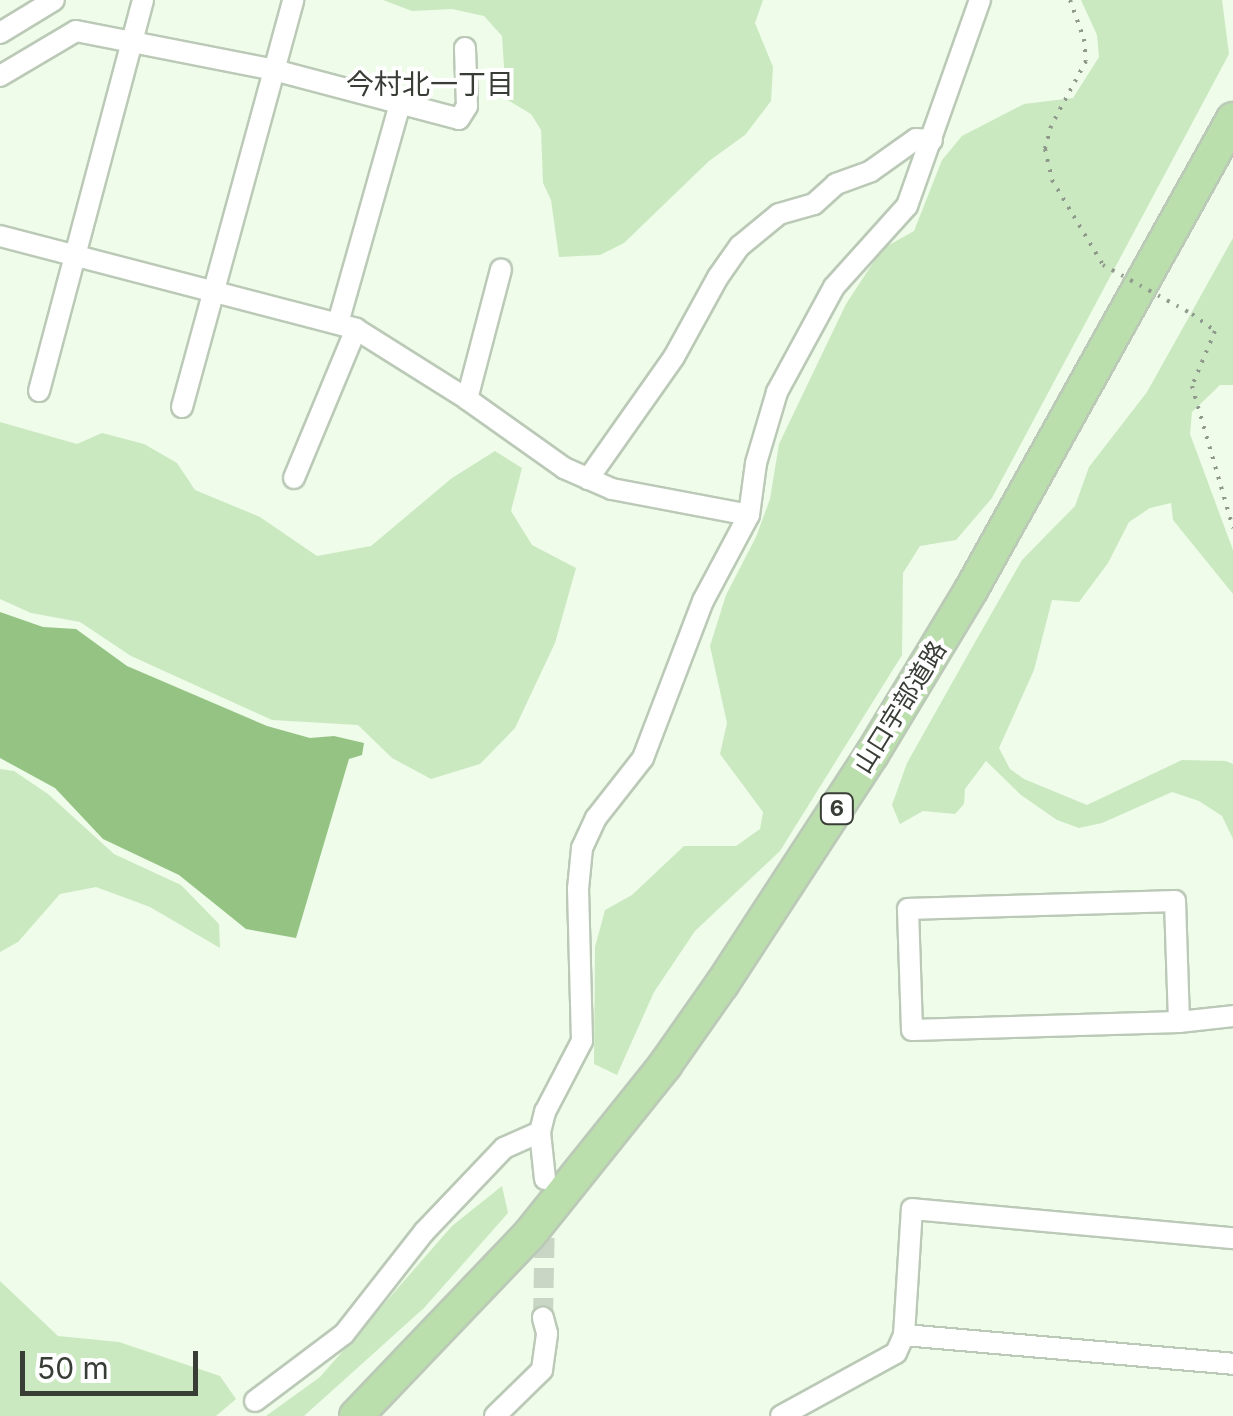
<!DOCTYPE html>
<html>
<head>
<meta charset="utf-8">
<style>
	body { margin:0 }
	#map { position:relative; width:1233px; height:1416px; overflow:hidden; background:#eefce9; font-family:Inter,"Noto Sans JP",sans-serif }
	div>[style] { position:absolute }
	.green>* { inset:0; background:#cbe9c1 }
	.water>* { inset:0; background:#95c384 }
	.minor-tunnel>* { height:20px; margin-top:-10px; transform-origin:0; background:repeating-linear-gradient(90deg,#cad6c5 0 20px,transparent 0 30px) }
	.path>* { height:4px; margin-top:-2px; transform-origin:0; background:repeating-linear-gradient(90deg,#8e988b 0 2.5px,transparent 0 10.5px) }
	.roads { filter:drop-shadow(2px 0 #bbc9b7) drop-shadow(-2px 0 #bbc9b7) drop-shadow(0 2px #bbc9b7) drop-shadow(0 -2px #bbc9b7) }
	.minor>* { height:20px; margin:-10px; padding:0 10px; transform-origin:10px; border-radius:10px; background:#fff }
	.primary>* { height:32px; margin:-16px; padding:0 16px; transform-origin:16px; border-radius:16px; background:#bbdead }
	.path-bridge>* { height:4px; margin-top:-2px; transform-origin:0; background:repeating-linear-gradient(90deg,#8e988b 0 2.5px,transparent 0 10.5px) }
	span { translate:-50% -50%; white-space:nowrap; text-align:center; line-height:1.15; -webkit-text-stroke:8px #fff; paint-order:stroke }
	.shield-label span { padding:2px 8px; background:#fff; border:2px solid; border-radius:8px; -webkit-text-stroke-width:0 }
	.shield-label { font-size:22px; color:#383e36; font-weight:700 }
	.street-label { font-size:25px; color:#383e36 }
	.neighbourhood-label { font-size:28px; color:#383e36 }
	.scale { position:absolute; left:20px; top:1351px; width:178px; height:45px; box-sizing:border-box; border:5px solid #383e36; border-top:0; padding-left:12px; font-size:30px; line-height:35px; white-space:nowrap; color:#383e36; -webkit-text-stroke:8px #fff; paint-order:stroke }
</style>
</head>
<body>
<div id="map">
	<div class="green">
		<div style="clip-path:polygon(383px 0,763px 0,755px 23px,773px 67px,771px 101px,745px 135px,709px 161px,624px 243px,600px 255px,559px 257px,551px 200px,543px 183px,541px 130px,531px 114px,506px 99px,502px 36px,484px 16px,452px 9px,412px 11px)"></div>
		<div style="clip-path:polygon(1081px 0,1222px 0,1229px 54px,992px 498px,956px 540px,920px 546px,903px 573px,902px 655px,780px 851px,695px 931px,654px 992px,617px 1075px,594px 1064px,595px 947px,605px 910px,632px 895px,684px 846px,736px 846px,760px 829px,763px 812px,720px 754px,727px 723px,710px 646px,726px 595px,756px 537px,770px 499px,779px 444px,846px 304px,882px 249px,914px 231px,942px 160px,962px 136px,1024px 104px,1073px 98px,1099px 57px,1097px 35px)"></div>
		<div style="clip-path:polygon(1233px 238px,1233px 385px,1220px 385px,1192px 412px,1190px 434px,1233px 550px,1233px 594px,1173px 520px,1171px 503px,1150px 508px,1129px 522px,1108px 563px,1079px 602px,1052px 600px,1034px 670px,999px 748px,1010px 769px,1024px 779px,1087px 805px,1182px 760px,1226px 761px,1233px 764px,1233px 839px,1222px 816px,1199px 801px,1172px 792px,1102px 823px,1079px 828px,1057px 820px,1021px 795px,986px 761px,965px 789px,964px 804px,955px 814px,923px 811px,900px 824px,892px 805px,907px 763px,970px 651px,1022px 560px,1075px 506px,1089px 467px,1147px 392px)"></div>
		<div style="clip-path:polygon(0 422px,77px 444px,102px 433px,144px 444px,177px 463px,195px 490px,260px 517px,317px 556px,371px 546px,452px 478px,495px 451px,522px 468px,511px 511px,532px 545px,576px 568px,555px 643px,515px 728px,480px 764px,431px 779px,392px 758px,358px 725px,272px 720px,131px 656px,80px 622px,31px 613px,0 599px)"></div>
		<div style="clip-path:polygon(0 769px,14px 771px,48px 794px,114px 854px,181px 885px,219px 924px,220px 948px,150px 907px,96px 887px,60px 894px,18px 942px,0 952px)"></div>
		<div style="clip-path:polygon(502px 1186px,508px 1213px,424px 1308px,304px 1416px,266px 1416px,320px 1377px,452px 1226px)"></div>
		<div style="clip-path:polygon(0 1281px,58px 1336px,119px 1342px,220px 1376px,236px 1399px,216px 1416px,0 1416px)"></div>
	</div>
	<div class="water">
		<div style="clip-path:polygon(0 612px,43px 627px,76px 629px,127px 666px,267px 726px,310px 738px,334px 736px,364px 743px,362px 755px,349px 759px,296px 938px,246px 929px,179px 875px,103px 839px,55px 788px,0 758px)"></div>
	</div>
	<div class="minor-tunnel">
		<div style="left:543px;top:1318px;width:102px;rotate:-88.9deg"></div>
	</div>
	<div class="path">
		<div style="left:1070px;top:0;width:41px;rotate:70.3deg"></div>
		<div style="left:1084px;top:39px;width:22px;rotate:85deg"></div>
		<div style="left:1086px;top:61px;width:74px;rotate:118.3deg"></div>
		<div style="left:1051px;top:126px;width:24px;rotate:105deg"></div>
		<div style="left:1045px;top:149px;width:32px;rotate:77deg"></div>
		<div style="left:1052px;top:180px;width:99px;rotate:59deg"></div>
		<div style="left:1192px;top:314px;width:29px;rotate:36deg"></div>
		<div style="left:1215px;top:331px;width:60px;rotate:112.7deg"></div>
		<div style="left:1192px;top:386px;width:148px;rotate:73.9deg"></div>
	</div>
	<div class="roads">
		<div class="minor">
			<div style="left:0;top:33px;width:63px;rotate:-31.4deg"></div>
			<div style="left:0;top:76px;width:88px;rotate:-30.6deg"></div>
			<div style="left:76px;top:31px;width:202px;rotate:11.1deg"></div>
			<div style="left:274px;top:70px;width:191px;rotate:14.8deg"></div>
			<div style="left:459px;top:119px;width:15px;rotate:-58deg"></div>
			<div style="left:467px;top:106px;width:58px;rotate:-92deg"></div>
			<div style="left:0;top:236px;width:368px;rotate:14.6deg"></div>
			<div style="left:356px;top:329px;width:131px;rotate:32.2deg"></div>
			<div style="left:467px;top:399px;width:119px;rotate:35.4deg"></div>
			<div style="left:564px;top:468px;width:52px;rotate:23.6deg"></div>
			<div style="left:612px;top:489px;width:139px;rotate:10.7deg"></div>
			<div style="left:338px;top:323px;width:228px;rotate:-74.2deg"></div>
			<div style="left:39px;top:391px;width:405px;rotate:-75.1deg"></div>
			<div style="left:467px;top:399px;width:134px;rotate:-75.3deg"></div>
			<div style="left:182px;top:407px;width:422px;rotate:-74.7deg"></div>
			<div style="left:294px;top:478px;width:161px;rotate:-67.4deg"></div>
			<div style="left:588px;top:479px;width:149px;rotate:-54.8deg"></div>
			<div style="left:674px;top:357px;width:91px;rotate:-61.2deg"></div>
			<div style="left:718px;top:277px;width:38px;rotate:-55deg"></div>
			<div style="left:740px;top:246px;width:50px;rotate:-39.4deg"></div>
			<div style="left:779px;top:214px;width:36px;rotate:-16deg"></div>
			<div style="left:814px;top:204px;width:30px;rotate:-42deg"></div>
			<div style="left:836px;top:184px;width:37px;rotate:-20deg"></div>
			<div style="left:871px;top:171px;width:55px;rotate:-35.4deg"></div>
			<div style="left:916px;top:139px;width:16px;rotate:4deg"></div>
			<div style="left:1175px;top:901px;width:121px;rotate:88.1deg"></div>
			<div style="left:1179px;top:1022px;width:267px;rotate:178.3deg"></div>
			<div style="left:912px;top:1030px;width:121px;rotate:-91.9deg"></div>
			<div style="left:908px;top:909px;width:267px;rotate:-1.7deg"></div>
			<div style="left:1179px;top:1022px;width:54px;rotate:-6.3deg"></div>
			<div style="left:545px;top:1179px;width:47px;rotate:-96.1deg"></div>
			<div style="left:540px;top:1132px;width:21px;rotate:-76deg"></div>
			<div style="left:545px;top:1112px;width:80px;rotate:-62.5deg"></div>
			<div style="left:582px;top:1041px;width:152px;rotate:-91.5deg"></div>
			<div style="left:578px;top:889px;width:41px;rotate:-84.4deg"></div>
			<div style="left:582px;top:848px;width:33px;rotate:-65deg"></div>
			<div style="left:596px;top:818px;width:76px;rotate:-51.9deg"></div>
			<div style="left:643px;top:758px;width:168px;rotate:-69.1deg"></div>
			<div style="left:703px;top:601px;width:98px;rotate:-61.9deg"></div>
			<div style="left:749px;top:515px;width:52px;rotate:-82.3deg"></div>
			<div style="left:756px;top:463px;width:74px;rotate:-73.5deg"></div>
			<div style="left:777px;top:392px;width:119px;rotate:-61.5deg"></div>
			<div style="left:834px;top:287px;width:109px;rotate:-48deg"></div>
			<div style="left:907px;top:206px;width:219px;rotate:-70.5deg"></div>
			<div style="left:904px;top:1335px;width:330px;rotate:5deg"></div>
			<div style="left:255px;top:1401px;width:111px;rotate:-37deg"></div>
			<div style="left:344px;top:1334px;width:130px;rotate:-51.9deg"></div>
			<div style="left:424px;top:1232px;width:116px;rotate:-46.4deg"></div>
			<div style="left:504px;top:1148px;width:39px;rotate:-24deg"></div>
			<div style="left:495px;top:1416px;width:66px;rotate:-44.4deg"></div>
			<div style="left:542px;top:1370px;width:37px;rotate:-82deg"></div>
			<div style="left:547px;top:1333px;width:16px;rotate:-105deg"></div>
			<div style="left:781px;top:1416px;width:131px;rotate:-28.7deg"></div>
			<div style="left:896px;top:1353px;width:20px;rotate:-66deg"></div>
			<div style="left:904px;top:1335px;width:126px;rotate:-86.4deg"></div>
			<div style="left:912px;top:1209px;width:322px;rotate:5.2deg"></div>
		</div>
		<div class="primary">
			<div style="left:356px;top:1416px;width:250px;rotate:-46.3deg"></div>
			<div style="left:529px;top:1235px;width:218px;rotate:-51.3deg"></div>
			<div style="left:665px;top:1065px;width:99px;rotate:-54.9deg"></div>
			<div style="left:722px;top:984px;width:275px;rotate:-56.9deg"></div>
			<div style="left:872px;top:754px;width:192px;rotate:-58.9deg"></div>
			<div style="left:971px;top:590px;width:539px;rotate:-60.91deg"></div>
		</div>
	</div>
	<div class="path-bridge">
		<div style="left:1103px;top:265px;width:102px;rotate:28.8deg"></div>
	</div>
	<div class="shield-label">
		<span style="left:837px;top:809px">6</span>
	</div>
	<div class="street-label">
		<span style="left:900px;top:707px;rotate:-58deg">山口宇部道路</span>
	</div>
	<div class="neighbourhood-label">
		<span style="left:430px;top:84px">今村北一丁目</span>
	</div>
	<div class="scale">50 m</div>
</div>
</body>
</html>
